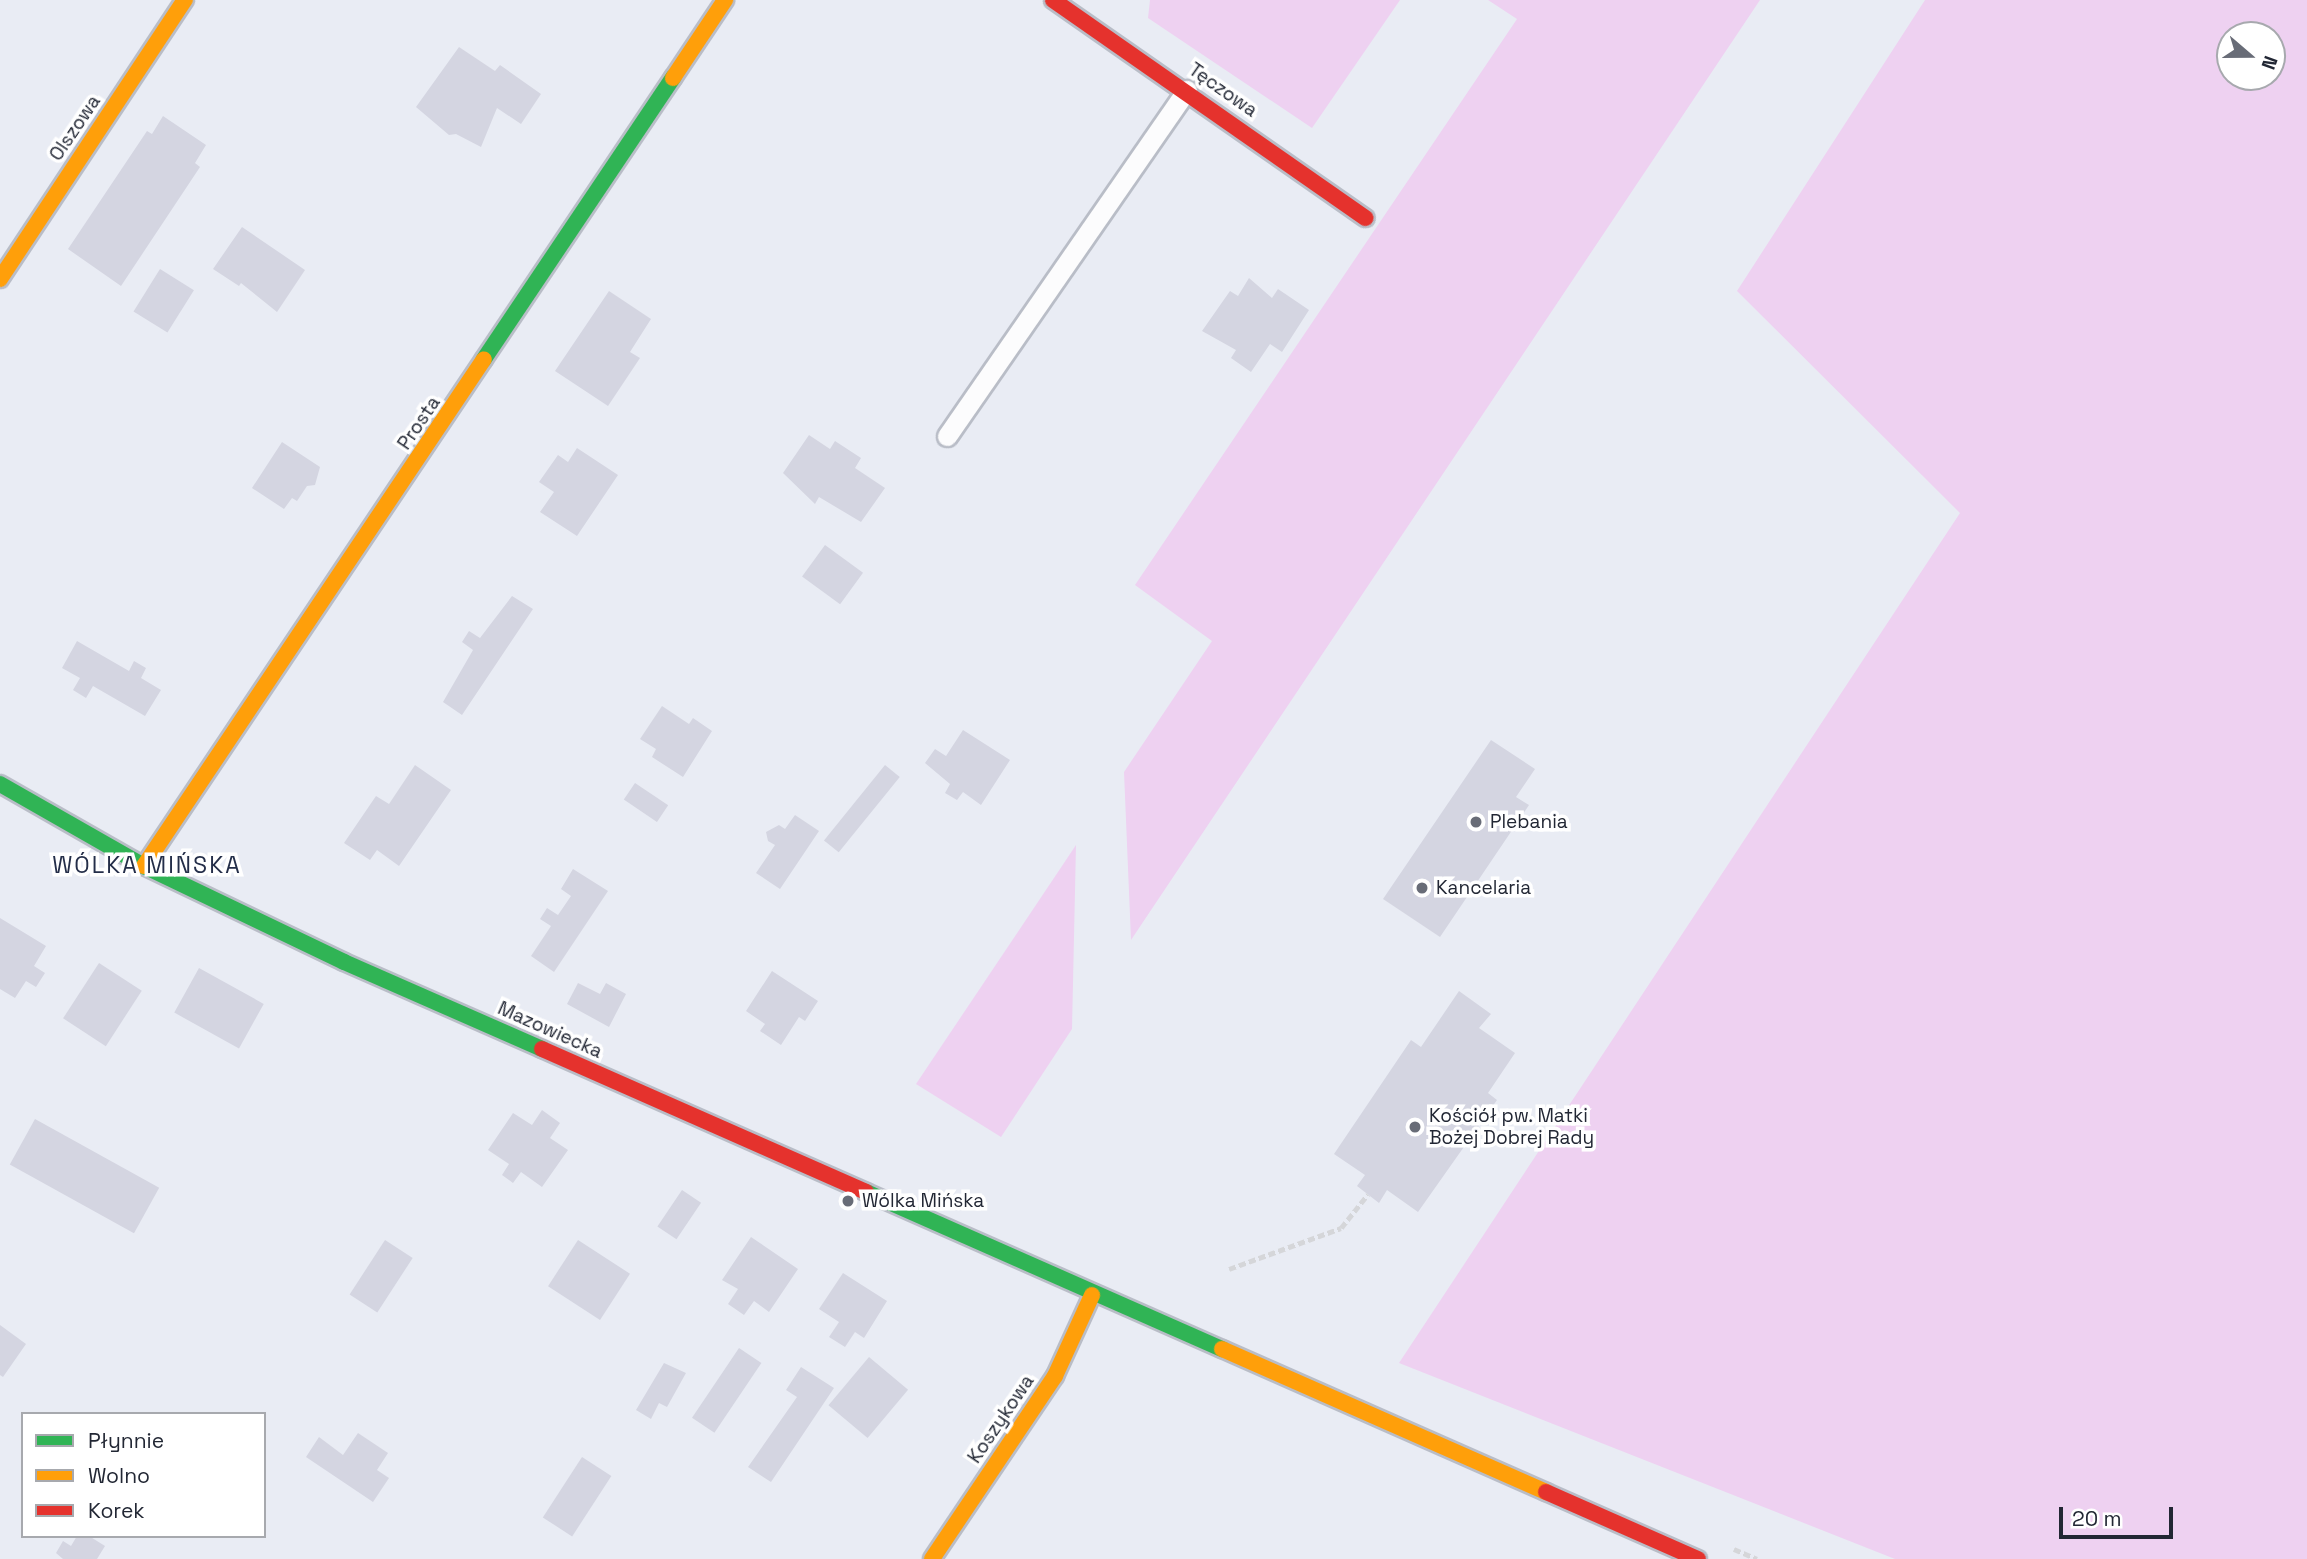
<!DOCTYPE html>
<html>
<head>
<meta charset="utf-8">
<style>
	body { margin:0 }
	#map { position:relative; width:2307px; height:1559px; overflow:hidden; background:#e9ecf4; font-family:"Space Grotesk",sans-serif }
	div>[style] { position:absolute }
	.green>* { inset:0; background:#eed1f1 }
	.building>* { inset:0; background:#d4d5e1; transform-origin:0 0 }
	.path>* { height:4.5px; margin-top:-2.25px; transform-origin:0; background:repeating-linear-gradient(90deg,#d5d6d9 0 7px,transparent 0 10.5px) }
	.roads { filter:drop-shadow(2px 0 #b9bdc7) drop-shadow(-2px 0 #b9bdc7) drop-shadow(0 2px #b9bdc7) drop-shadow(0 -2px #b9bdc7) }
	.lane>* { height:19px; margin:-9.5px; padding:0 9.5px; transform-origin:9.5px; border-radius:9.5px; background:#fcfcfd }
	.fast>* { height:16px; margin:-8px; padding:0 8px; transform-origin:8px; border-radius:8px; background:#30b455 }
	.slow>* { height:16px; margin:-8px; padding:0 8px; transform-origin:8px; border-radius:8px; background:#ff9f0a }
	.jam>* { height:16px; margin:-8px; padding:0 8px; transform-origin:8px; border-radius:8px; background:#e5322d }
	.dots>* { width:19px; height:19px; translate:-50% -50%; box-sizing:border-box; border:4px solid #fff; border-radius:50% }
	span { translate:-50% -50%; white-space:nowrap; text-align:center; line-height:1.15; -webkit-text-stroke:7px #fff; paint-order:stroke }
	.street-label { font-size:19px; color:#222734 }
	.poi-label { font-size:19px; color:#222734 }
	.left { translate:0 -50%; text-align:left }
	.quarter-label { font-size:23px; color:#242e49; letter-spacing:2px }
	.legend { position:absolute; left:21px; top:1412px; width:245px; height:126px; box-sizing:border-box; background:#fff; border:2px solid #a7a9ae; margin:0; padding:9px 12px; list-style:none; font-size:21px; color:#222734 }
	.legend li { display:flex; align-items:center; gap:14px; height:35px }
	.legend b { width:35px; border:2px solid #a7a9ae }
	.north { position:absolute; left:2216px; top:21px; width:70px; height:70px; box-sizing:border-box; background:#fff; border:2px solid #a7a9ae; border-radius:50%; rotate:110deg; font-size:19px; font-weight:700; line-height:28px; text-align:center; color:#222734 }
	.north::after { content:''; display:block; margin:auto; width:24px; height:32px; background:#686c77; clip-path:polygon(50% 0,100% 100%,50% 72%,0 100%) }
	.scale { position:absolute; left:2059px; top:1507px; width:114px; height:32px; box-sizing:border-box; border:4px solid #222734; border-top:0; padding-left:9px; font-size:21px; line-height:24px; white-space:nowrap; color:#222734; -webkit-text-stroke:5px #fff; paint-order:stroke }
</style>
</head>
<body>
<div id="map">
	<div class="green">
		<div style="clip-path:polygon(1150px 0,1400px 0,1312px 128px,1148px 18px)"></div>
		<div style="clip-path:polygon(1488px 0,1760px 0,1131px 940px,1124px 772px,1212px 641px,1135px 585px,1517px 19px)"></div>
		<div style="clip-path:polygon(evenodd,1925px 0,2307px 0,2307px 1559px,1895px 1559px,1399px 1363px,1960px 513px,1737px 291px,1925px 0,2272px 35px,2272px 77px,2230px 77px,2230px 35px,2272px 35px)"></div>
		<div style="clip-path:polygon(1076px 845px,1072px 1029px,1001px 1137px,916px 1084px)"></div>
	</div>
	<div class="building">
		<div style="clip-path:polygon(459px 47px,495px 71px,500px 65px,541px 94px,521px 124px,497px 108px,481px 147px,456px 134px,449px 135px,416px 107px)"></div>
		<div style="clip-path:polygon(163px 116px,206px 145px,195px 163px,200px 167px,121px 286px,68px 249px,147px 131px,152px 134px)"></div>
		<div style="clip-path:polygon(242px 227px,305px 270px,277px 312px,241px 283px,239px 286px,213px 269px)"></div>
		<div style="left:160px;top:269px;width:40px;height:50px;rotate:32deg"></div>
		<div style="clip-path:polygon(1249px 278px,1272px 298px,1278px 289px,1309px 310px,1282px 352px,1270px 344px,1251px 372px,1231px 358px,1236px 350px,1202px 331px,1230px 291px,1238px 296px)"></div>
		<div style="clip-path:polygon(609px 291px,651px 319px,630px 352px,640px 358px,608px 406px,555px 371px)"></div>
		<div style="clip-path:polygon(809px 435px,830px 449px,835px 441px,861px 458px,855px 468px,885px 488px,861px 522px,819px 497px,815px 504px,783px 473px)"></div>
		<div style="clip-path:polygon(282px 442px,320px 467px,315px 485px,307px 486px,297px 501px,292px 498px,284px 509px,252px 488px)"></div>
		<div style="clip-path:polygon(577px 448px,618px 475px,577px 536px,540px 512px,554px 492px,539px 482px,558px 455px,568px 462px)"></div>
		<div style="left:825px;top:545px;width:47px;height:39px;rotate:36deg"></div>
		<div style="clip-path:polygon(512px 596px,533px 609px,462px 715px,443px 702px,473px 650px,462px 642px,469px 631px,480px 638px)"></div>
		<div style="clip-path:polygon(77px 641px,129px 671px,134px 661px,146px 668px,141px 678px,161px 690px,145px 716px,93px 686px,86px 698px,73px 690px,80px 678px,62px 668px)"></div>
		<div style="clip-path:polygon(662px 706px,689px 724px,693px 718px,712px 731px,683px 777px,652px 757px,656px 749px,640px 739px)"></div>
		<div style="clip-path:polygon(963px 730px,1010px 760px,981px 805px,963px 792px,957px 800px,945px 793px,950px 784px,925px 763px,935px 749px,946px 756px)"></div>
		<div style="clip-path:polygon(1491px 740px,1535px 769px,1516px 797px,1529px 805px,1440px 937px,1383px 899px)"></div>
		<div style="clip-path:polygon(415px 765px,451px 790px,399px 866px,377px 850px,370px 860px,344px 843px,376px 796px,389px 804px)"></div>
		<div style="left:885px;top:765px;width:19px;height:97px;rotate:39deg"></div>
		<div style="left:635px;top:783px;width:40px;height:20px;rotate:34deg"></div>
		<div style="clip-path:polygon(795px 815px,819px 831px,780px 889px,756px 873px,775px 845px,768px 841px,766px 832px,779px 825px,785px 829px)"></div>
		<div style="clip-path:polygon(573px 869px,608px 891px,554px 972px,531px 956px,551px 926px,540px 919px,547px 908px,558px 915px,571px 896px,561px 889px)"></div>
		<div style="clip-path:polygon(0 918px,46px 946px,34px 966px,45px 973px,36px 987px,26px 981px,15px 998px,0 989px)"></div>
		<div style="left:99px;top:963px;width:51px;height:66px;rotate:33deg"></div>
		<div style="left:199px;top:968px;width:74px;height:51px;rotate:29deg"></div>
		<div style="clip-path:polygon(772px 971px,818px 1001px,805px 1021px,799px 1017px,781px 1045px,760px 1031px,765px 1024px,746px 1011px)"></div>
		<div style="clip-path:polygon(578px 983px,600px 994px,606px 983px,626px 994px,609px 1027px,567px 1004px)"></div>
		<div style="clip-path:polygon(1459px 991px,1491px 1014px,1479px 1028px,1515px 1053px,1488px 1093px,1497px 1100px,1418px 1212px,1387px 1190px,1379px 1203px,1357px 1186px,1365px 1175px,1334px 1154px,1411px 1040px,1421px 1047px)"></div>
		<div style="clip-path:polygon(542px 1110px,560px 1123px,550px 1138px,568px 1150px,542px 1187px,521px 1172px,513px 1183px,502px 1175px,509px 1164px,488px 1150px,513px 1113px,532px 1125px)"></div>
		<div style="left:35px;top:1119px;width:142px;height:52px;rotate:29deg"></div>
		<div style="left:682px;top:1190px;width:23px;height:44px;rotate:34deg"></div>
		<div style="clip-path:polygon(751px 1237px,798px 1269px,769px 1312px,754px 1301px,744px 1315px,728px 1304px,738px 1289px,722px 1280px)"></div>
		<div style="left:385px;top:1240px;width:33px;height:65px;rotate:33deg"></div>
		<div style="left:578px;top:1240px;width:62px;height:55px;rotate:33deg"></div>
		<div style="clip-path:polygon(843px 1273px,887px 1301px,864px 1338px,855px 1332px,845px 1347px,829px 1337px,839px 1322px,819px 1309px)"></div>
		<div style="clip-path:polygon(0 1325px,26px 1344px,3px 1377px,0 1375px)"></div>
		<div style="left:739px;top:1348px;width:27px;height:84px;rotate:34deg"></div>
		<div style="left:869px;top:1357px;width:51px;height:63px;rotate:40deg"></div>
		<div style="clip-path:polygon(664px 1363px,686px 1373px,667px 1407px,659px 1403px,651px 1419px,636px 1410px)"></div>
		<div style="clip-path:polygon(801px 1367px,834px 1388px,771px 1482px,748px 1467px,797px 1397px,786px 1390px)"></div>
		<div style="clip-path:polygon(358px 1433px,388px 1453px,377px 1470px,389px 1478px,373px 1502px,306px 1457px,319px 1437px,343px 1455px)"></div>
		<div style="left:582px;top:1457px;width:35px;height:72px;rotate:33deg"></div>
		<div style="clip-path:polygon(77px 1536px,89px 1536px,105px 1546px,97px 1559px,63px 1559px,56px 1553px,63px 1541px,71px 1546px)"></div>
	</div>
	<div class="path">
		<div style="left:1229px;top:1269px;width:119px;rotate:-20.1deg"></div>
		<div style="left:1341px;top:1228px;width:43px;rotate:-51.5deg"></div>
		<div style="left:1734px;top:1549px;width:25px;rotate:23deg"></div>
	</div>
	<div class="roads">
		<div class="lane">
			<div style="left:947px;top:436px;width:421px;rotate:-55.3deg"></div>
		</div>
		<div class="fast">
			<div style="left:484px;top:359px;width:339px;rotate:-56.1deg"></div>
			<div style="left:0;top:784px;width:166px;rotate:29.7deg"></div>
			<div style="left:144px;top:866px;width:222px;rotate:25.6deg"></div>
			<div style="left:344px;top:962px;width:216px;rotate:23.7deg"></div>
			<div style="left:866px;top:1192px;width:389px;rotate:23.8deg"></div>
		</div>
		<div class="slow">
			<div style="left:673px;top:78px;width:94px;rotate:-56.3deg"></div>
			<div style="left:0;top:279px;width:335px;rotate:-56.5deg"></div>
			<div style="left:144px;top:866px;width:610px;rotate:-56.15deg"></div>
			<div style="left:1222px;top:1349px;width:354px;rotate:23.8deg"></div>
			<div style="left:932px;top:1559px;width:220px;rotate:-56.1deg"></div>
			<div style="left:1055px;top:1376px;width:89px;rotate:-65.4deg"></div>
		</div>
		<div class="jam">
			<div style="left:1053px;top:0;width:381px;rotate:34.9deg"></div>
			<div style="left:542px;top:1049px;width:354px;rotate:23.8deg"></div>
			<div style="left:1546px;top:1492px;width:166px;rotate:23.8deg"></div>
		</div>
	</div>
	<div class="dots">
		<div style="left:1476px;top:822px;background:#686c77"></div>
		<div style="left:1422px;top:888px;background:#686c77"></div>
		<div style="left:1415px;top:1127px;background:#686c77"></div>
		<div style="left:848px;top:1201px;background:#686c77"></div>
	</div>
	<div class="street-label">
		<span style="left:1223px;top:90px;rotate:35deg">Tęczowa</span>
		<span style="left:75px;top:128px;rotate:-56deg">Olszowa</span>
		<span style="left:419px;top:423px;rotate:-56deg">Prosta</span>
		<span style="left:550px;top:1030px;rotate:24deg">Mazowiecka</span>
		<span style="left:1001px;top:1419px;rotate:-56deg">Koszykowa</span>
	</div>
	<div class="poi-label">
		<span class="left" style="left:1490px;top:822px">Plebania</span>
		<span class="left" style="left:1436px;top:888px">Kancelaria</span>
		<span class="left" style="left:1429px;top:1127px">Kościół pw. Matki<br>Bożej Dobrej Rady</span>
		<span class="left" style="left:862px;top:1201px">Wólka Mińska</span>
	</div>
	<div class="quarter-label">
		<span style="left:147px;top:865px">WÓLKA MIŃSKA</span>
	</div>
	<ul class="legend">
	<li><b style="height:9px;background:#30b455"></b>Płynnie</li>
	<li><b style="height:9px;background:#ff9f0a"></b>Wolno</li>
	<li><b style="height:9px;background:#e5322d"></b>Korek</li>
	</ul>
	<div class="north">N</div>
	<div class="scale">20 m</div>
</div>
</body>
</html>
